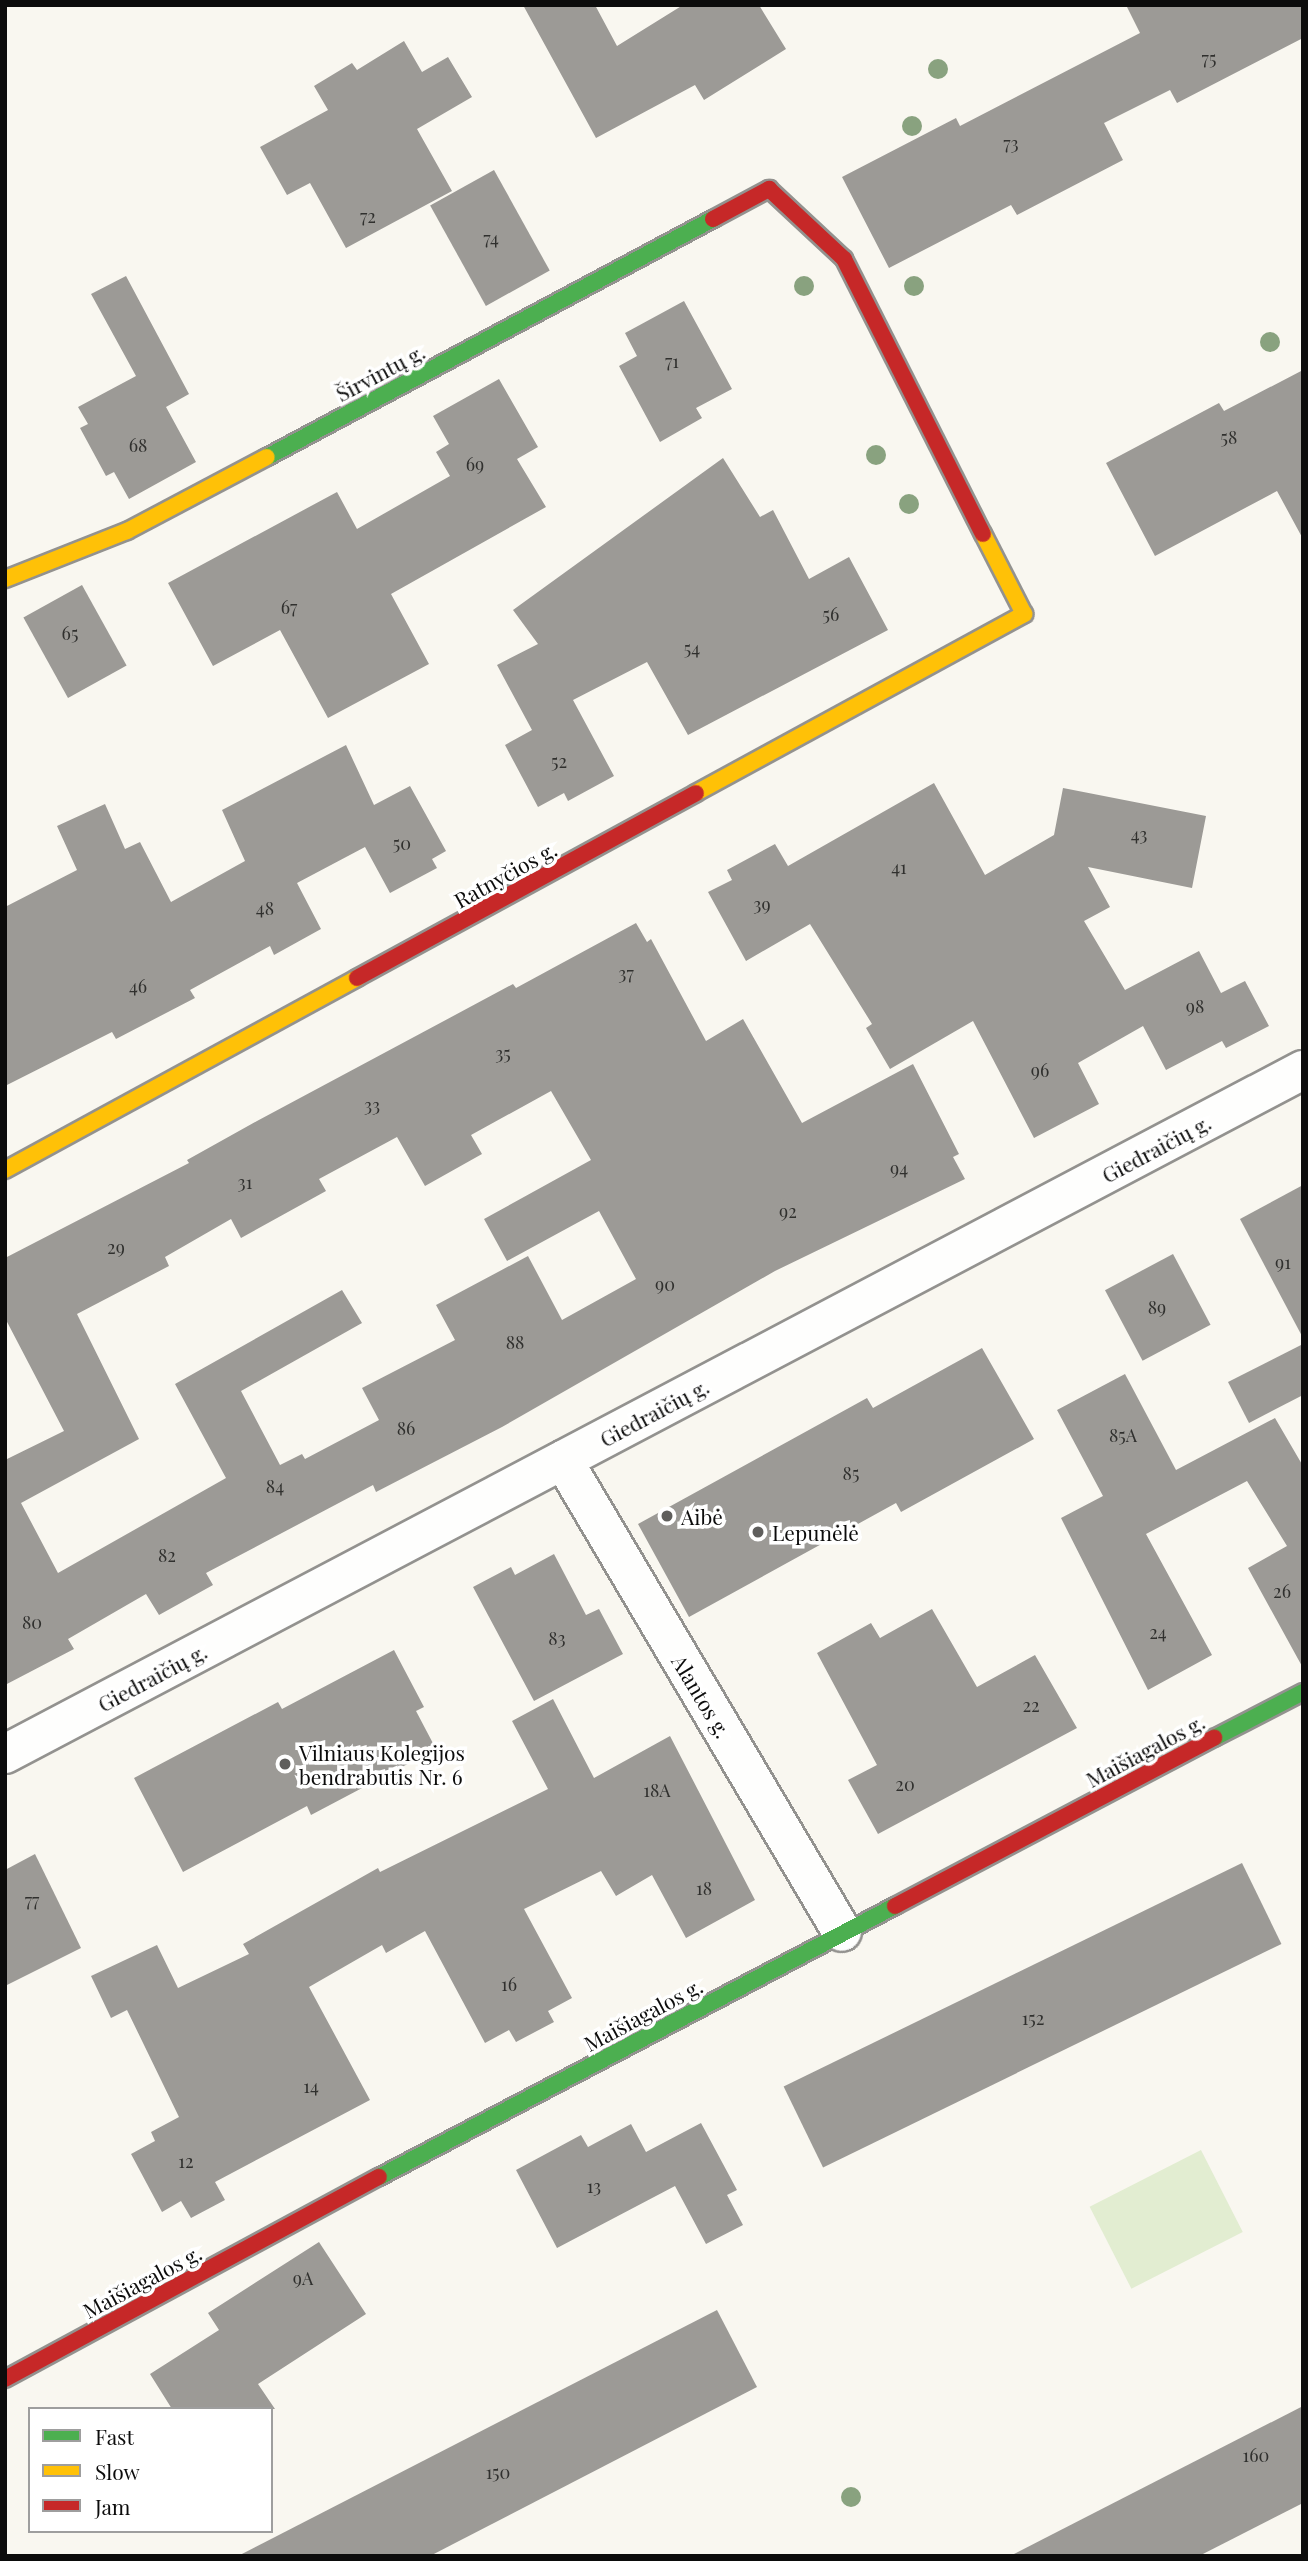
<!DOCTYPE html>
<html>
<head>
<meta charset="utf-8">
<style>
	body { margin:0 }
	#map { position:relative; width:1308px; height:2561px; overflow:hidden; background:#f9f7f0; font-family:"Playfair Display",serif }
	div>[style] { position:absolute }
	.green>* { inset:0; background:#e2edd1; transform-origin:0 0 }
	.building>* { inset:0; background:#9c9a96; transform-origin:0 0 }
	.roads { filter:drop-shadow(2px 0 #93928f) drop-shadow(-2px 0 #93928f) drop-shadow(0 2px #93928f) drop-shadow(0 -2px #93928f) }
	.street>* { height:38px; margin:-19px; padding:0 19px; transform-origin:19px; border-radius:19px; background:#fefefd }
	.fast>* { height:16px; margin:-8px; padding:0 8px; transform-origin:8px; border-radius:8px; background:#4caf50 }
	.slow>* { height:16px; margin:-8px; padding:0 8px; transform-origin:8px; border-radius:8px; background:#ffc107 }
	.jam>* { height:16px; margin:-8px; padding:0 8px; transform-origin:8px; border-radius:8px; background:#c62828 }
	.trees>* { width:20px; height:20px; margin:-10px; border-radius:50%; background:#89a27f }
	.dots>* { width:19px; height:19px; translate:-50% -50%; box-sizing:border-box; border:4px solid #fff; border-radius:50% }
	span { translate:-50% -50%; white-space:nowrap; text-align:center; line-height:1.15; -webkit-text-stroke:7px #fff; paint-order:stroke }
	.number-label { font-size:18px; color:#30302e }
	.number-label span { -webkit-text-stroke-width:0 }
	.street-label { font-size:21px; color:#0c0c0c }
	.poi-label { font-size:21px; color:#0c0c0c }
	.left { translate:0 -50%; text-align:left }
	.frame { position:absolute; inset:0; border:7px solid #0c0c0c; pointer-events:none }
	.legend { position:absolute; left:28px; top:2407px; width:245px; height:126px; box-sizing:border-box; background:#fff; border:2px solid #9e9e9e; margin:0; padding:9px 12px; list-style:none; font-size:21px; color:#0c0c0c }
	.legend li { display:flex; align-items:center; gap:14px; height:35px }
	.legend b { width:35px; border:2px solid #9e9e9e }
</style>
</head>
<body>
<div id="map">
	<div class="green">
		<div style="left:1201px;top:2150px;width:92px;height:125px;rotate:63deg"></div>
	</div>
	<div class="building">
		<div style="clip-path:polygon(523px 5px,595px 5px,617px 46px,683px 5px,759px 5px,786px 49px,704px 100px,695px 85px,596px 138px)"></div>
		<div style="clip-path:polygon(1126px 5px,1303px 5px,1303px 38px,1177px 103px,1170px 90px,1104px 123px,1123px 160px,1017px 215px,1011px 205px,889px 268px,842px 177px,956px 118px,960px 126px,1140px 33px)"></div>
		<div style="clip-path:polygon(404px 41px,422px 72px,448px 57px,472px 97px,417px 129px,452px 191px,346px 248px,310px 183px,287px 195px,260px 147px,328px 110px,314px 86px,352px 63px,357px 70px)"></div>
		<div style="left:494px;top:170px;width:115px;height:73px;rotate:61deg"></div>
		<div style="clip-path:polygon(126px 276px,189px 394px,166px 407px,196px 462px,129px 499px,114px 472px,106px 476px,80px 428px,88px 424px,78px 407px,136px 376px,91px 294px)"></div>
		<div style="clip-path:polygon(684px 301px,732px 389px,696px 408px,702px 418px,660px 442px,619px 366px,637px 356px,625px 333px)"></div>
		<div style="clip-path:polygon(1303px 370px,1303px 539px,1277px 491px,1155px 556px,1106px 463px,1219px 403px,1224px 411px)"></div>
		<div style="clip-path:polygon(499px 379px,538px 447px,517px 459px,546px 507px,391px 594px,429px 664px,328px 718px,280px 630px,213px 666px,168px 583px,337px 492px,357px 529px,450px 476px,436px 452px,449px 444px,433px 416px)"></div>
		<div style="clip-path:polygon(723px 458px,760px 517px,773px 510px,809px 579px,849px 557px,888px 630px,688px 735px,647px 662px,573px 700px,614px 776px,568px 801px,564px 793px,538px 807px,505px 745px,532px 730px,497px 665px,538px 644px,513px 610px)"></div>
		<div style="left:82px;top:585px;width:92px;height:67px;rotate:61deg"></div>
		<div style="clip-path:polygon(346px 745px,374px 805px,410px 786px,446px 851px,432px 859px,437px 868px,390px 893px,365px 847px,297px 883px,321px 929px,274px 955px,270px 946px,190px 990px,195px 998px,116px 1039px,112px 1032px,5px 1086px,5px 907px,77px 870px,57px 826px,105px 804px,125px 849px,140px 842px,171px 902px,245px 861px,222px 810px)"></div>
		<div style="clip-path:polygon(934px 783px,985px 875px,1054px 835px,1063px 788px,1206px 816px,1192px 888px,1088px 867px,1110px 907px,1084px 921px,1125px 990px,1199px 951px,1221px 993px,1245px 981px,1269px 1026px,1226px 1048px,1222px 1041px,1166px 1070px,1143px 1026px,1078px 1063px,1099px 1104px,1034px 1138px,973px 1021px,890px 1069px,866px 1028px,872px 1024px,810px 924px,746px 961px,708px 892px,732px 880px,727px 870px,775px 844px,788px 866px)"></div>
		<div style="clip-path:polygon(evenodd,636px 923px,647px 942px,651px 939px,706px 1041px,743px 1019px,802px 1123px,913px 1064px,959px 1154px,953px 1157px,965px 1179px,775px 1271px,502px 1427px,376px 1492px,373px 1485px,206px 1573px,213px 1585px,159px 1615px,146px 1594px,68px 1639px,74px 1649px,5px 1685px,5px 1460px,64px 1431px,5px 1318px,5px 1258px,189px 1163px,187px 1160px,257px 1121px,513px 984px,516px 988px,636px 923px,551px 1091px,591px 1160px,484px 1219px,507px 1261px,599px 1211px,636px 1279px,562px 1320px,528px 1256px,436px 1305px,455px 1340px,362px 1388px,379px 1420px,305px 1459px,302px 1454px,280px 1465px,241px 1391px,362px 1323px,342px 1290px,175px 1384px,226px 1478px,58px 1573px,21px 1503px,139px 1439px,77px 1314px,169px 1266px,165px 1257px,231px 1219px,241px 1238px,326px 1191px,319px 1179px,397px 1137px,425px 1186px,482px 1154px,471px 1135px,551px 1091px)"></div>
		<div style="clip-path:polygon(1303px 1185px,1303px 1338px,1240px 1219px)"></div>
		<div style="left:1173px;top:1254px;width:80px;height:77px;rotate:62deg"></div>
		<div style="clip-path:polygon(1303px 1344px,1303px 1395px,1249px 1423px,1228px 1382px)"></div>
		<div style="clip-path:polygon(982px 1348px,1034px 1439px,901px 1512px,896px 1503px,689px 1617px,638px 1524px,867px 1398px,873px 1408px)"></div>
		<div style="clip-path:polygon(1125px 1374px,1176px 1470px,1275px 1418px,1303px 1466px,1303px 1668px,1248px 1568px,1287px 1546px,1247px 1481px,1146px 1534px,1212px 1655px,1148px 1690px,1061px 1518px,1103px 1496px,1057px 1410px)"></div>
		<div style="clip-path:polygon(554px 1554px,586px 1615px,599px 1609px,623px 1654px,534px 1701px,473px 1587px,511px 1567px,515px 1575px)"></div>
		<div style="clip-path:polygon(932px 1609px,977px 1687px,1035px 1655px,1077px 1728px,878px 1834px,848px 1780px,877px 1765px,817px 1653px,871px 1623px,880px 1638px)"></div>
		<div style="clip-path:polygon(394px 1650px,424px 1707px,416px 1711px,436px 1749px,311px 1815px,307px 1806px,183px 1872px,134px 1778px,278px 1702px,282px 1709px)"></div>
		<div style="clip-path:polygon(553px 1699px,594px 1778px,670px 1736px,755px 1900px,686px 1938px,652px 1875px,616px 1896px,601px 1871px,524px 1909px,572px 1998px,548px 2011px,554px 2022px,516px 2042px,509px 2030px,485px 2043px,425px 1931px,386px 1953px,382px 1945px,309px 1987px,370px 2100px,215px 2182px,225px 2200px,191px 2218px,181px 2201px,162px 2212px,131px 2154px,155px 2141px,151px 2132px,179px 2117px,127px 2010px,111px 2018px,91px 1976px,157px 1945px,178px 1988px,249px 1954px,243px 1944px,378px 1868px,380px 1872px,548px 1789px,512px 1721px)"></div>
		<div style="clip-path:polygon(35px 1854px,81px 1948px,5px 1986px,5px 1870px)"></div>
		<div style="left:1242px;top:1863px;width:90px;height:510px;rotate:64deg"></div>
		<div style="clip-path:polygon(701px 2123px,737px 2190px,727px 2195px,743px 2225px,706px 2244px,675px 2186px,557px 2248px,516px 2170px,581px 2135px,588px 2147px,631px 2124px,646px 2152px)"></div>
		<div style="clip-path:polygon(319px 2242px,366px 2314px,258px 2384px,275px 2409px,172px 2409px,150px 2374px,219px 2330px,208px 2313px)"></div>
		<div style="clip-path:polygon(717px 2310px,757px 2387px,430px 2556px,238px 2556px)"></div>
		<div style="clip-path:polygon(1303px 2406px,1303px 2503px,1199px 2556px,1010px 2556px)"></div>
	</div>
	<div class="roads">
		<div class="street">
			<div style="left:563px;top:1460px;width:548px;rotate:59.41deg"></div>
			<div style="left:5px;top:1754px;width:1467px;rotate:-27.79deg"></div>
		</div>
		<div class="fast">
			<div style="left:267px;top:457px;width:506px;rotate:-28.09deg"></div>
			<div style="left:1214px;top:1738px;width:100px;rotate:-27.3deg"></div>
			<div style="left:379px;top:2177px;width:583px;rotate:-27.71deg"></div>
		</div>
		<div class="slow">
			<div style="left:5px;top:579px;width:131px;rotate:-21.5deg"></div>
			<div style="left:127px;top:531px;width:158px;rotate:-27.9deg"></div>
			<div style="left:696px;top:793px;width:374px;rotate:-28.6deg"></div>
			<div style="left:1024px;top:614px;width:90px;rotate:-117.1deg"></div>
			<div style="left:5px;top:1170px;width:401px;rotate:-28.6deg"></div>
		</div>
		<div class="jam">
			<div style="left:713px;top:219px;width:64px;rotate:-28.2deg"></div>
			<div style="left:769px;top:189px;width:103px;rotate:43deg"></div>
			<div style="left:844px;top:259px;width:308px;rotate:63.2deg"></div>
			<div style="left:357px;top:978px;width:386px;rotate:-28.6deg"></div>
			<div style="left:895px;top:1906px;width:361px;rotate:-27.8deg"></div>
			<div style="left:5px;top:2379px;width:425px;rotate:-28.4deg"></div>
		</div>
	</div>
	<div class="trees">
		<div style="left:938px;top:69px"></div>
		<div style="left:912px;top:126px"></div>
		<div style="left:804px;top:286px"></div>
		<div style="left:914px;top:286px"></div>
		<div style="left:1270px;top:342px"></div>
		<div style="left:876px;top:455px"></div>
		<div style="left:909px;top:504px"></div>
		<div style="left:851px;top:2497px"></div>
	</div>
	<div class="dots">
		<div style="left:667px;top:1516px;background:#5f5e5c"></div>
		<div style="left:758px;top:1532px;background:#5f5e5c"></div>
		<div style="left:285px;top:1764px;background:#5f5e5c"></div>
	</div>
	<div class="number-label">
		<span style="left:1209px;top:58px">75</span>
		<span style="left:1011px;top:143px">73</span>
		<span style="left:368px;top:216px">72</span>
		<span style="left:491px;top:238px">74</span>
		<span style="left:672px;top:361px">71</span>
		<span style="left:1229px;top:437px">58</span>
		<span style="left:138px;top:445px">68</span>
		<span style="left:475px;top:464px">69</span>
		<span style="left:289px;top:607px">67</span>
		<span style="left:831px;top:614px">56</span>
		<span style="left:70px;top:633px">65</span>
		<span style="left:692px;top:648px">54</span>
		<span style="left:559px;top:761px">52</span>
		<span style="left:1139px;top:834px">43</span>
		<span style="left:402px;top:843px">50</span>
		<span style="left:899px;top:867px">41</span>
		<span style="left:762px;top:904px">39</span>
		<span style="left:265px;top:908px">48</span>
		<span style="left:626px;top:973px">37</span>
		<span style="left:138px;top:986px">46</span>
		<span style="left:1195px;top:1006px">98</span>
		<span style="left:503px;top:1053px">35</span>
		<span style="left:1040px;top:1070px">96</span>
		<span style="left:372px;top:1105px">33</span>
		<span style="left:899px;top:1168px">94</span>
		<span style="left:245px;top:1182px">31</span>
		<span style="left:788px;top:1211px">92</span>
		<span style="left:116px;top:1247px">29</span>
		<span style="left:1283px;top:1262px">91</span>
		<span style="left:665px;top:1284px">90</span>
		<span style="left:1157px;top:1307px">89</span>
		<span style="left:515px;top:1342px">88</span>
		<span style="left:406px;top:1428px">86</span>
		<span style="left:1123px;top:1435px">85A</span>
		<span style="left:851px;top:1473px">85</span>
		<span style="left:275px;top:1486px">84</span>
		<span style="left:167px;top:1555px">82</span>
		<span style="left:1282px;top:1591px">26</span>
		<span style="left:32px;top:1622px">80</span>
		<span style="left:1158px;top:1632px">24</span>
		<span style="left:557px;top:1638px">83</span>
		<span style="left:1031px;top:1705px">22</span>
		<span style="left:905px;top:1784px">20</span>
		<span style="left:657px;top:1790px">18A</span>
		<span style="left:704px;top:1888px">18</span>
		<span style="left:32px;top:1900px">77</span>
		<span style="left:509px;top:1984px">16</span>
		<span style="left:1033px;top:2018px">152</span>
		<span style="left:311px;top:2086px">14</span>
		<span style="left:186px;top:2161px">12</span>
		<span style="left:594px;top:2186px">13</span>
		<span style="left:303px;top:2278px">9A</span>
		<span style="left:1256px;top:2455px">160</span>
		<span style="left:498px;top:2472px">150</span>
	</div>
	<div class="street-label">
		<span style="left:380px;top:372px;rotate:-28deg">Širvintų g.</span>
		<span style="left:505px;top:874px;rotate:-29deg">Ratnyčios g.</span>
		<span style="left:1156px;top:1148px;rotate:-28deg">Giedraičių g.</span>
		<span style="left:654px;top:1412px;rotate:-28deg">Giedraičių g.</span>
		<span style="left:152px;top:1677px;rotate:-28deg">Giedraičių g.</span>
		<span style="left:702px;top:1696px;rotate:59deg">Alantos g.</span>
		<span style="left:1145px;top:1750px;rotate:-28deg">Maišiagalos g.</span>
		<span style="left:643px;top:2014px;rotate:-28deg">Maišiagalos g.</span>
		<span style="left:142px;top:2281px;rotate:-28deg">Maišiagalos g.</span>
	</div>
	<div class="poi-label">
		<span class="left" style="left:681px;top:1516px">Aibė</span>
		<span class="left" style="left:772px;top:1532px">Lepunėlė</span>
		<span class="left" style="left:299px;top:1764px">Vilniaus Kolegijos<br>bendrabutis Nr. 6</span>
	</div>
	<div class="frame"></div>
	<ul class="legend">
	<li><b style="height:9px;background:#4caf50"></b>Fast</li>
	<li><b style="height:9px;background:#ffc107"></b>Slow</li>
	<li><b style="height:9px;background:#c62828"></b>Jam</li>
	</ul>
</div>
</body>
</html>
